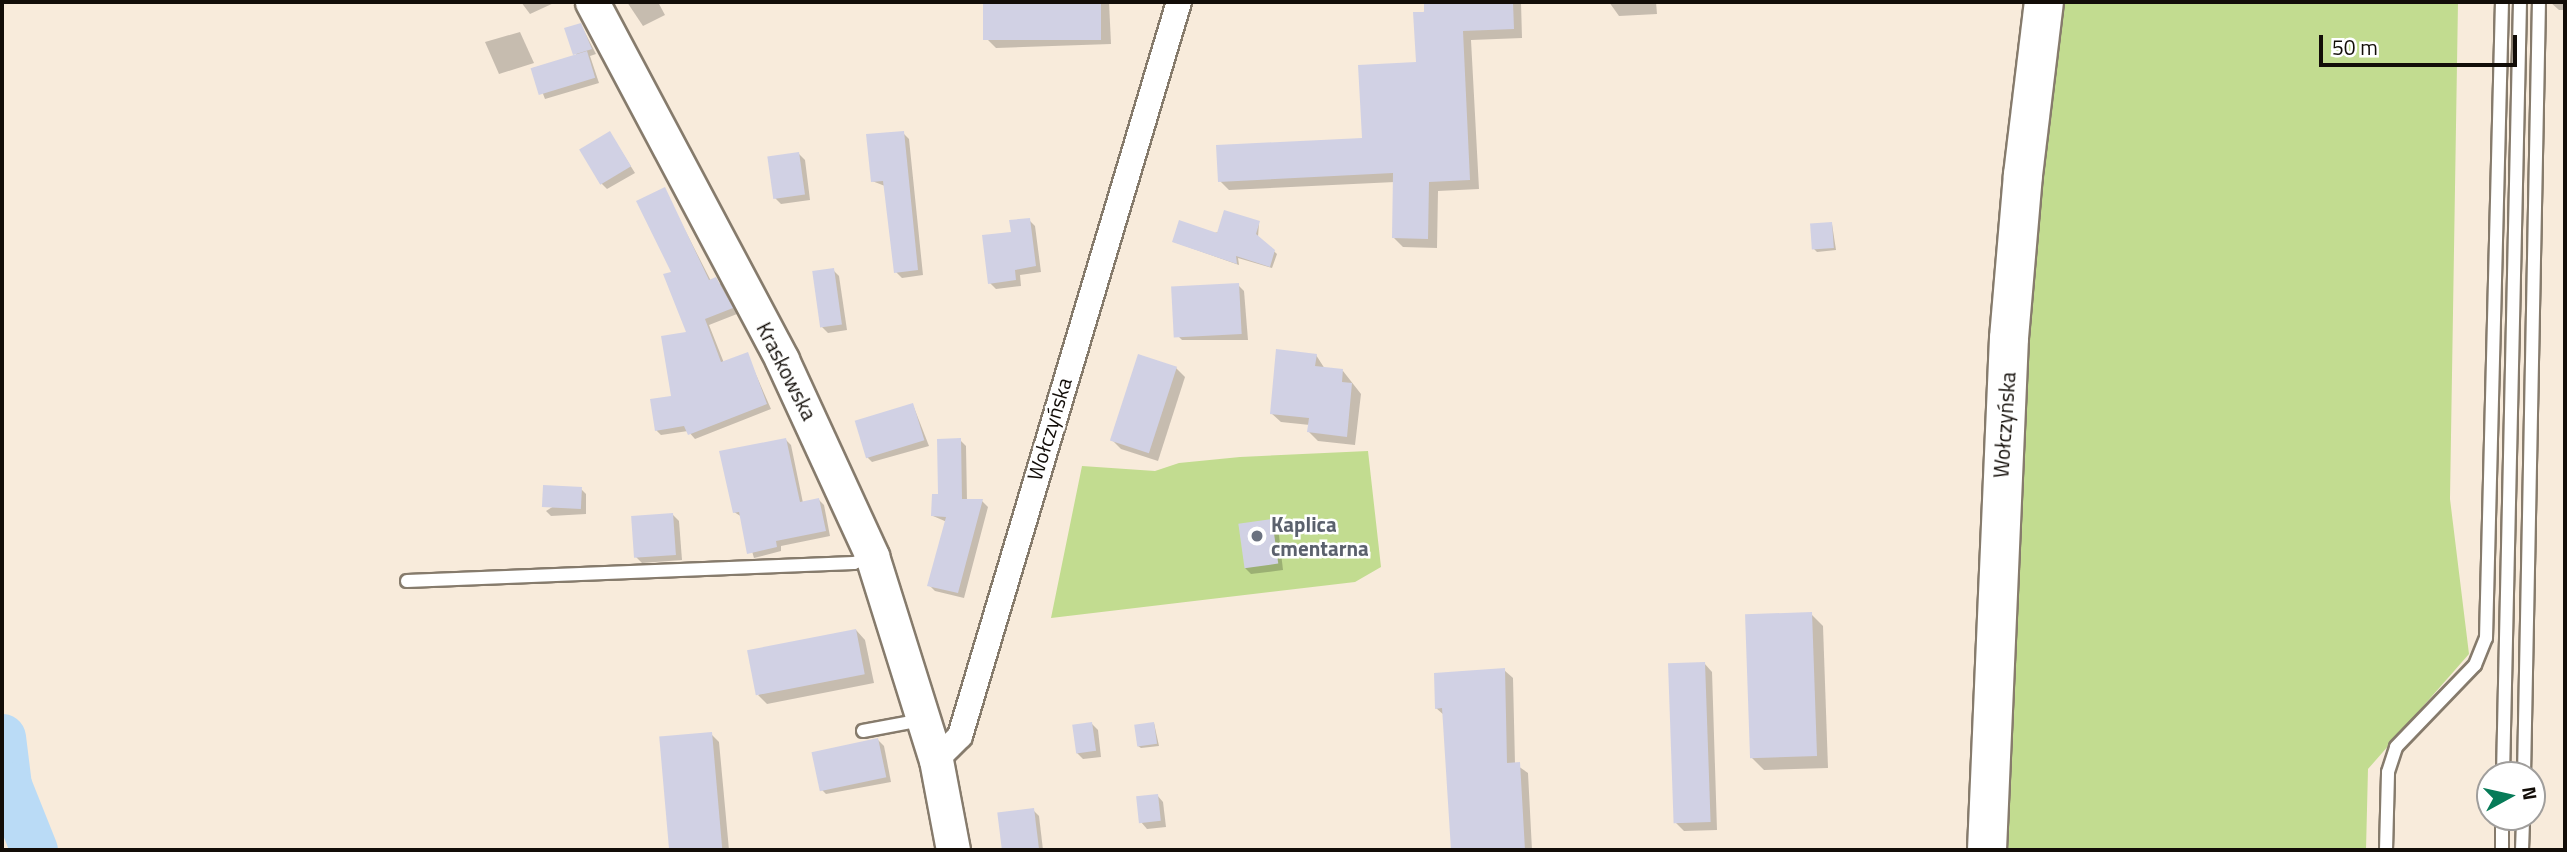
<!DOCTYPE html>
<html>
<head>
<meta charset="utf-8">
<style>
	body { margin:0 }
	#map { position:relative; width:2567px; height:852px; overflow:hidden; background:#f8ebdb; font-family:"Titillium Web",sans-serif }
	div>[style] { position:absolute }
	.green>* { inset:0; background:#c2dc90 }
	.shadow>* { inset:0; background:#0003 }
	.river>* { height:47px; margin:-23.5px; padding:0 23.5px; transform-origin:23.5px; border-radius:23.5px; background:#badbf6 }
	.building>* { inset:0; background:#d1d1e4; transform-origin:0 0 }
	.roads { filter:drop-shadow(2px 0 #867b6c) drop-shadow(-2px 0 #867b6c) drop-shadow(0 2px #867b6c) drop-shadow(0 -2px #867b6c) }
	.lane>* { height:12px; margin:-6px; padding:0 6px; transform-origin:6px; border-radius:6px; background:#fff }
	.street>* { height:24px; margin:-12px; padding:0 12px; transform-origin:12px; border-radius:12px; background:#fff }
	.secondary>* { height:33px; margin:-16.5px; padding:0 16.5px; transform-origin:16.5px; border-radius:16.5px; background:#fff }
	.primary>* { height:38px; margin:-19px; padding:0 19px; transform-origin:19px; border-radius:19px; background:#fff }
	.dots>* { width:19px; height:19px; translate:-50% -50%; box-sizing:border-box; border:4px solid #fff; border-radius:50% }
	span { translate:-50% -50%; white-space:nowrap; text-align:center; line-height:1.15; -webkit-text-stroke:5px #fff; paint-order:stroke }
	.street-label { font-size:21px; color:#120d08 }
	.worship-label { font-size:21px; color:#5b616d; font-weight:700 }
	.left { translate:0 -50%; text-align:left }
	.frame { position:absolute; inset:0; border:4px solid #120d08; pointer-events:none }
	.north { position:absolute; left:2476px; top:761px; width:70px; height:70px; box-sizing:border-box; background:#fff; border:2px solid #a09e9c; border-radius:50%; rotate:82deg; font-size:19px; font-weight:700; line-height:28px; text-align:center; color:#120d08 }
	.north::after { content:''; display:block; margin:auto; width:24px; height:32px; background:#077b58; clip-path:polygon(50% 0,100% 100%,50% 72%,0 100%) }
	.scale { position:absolute; left:2319px; top:35px; width:198px; height:32px; box-sizing:border-box; border:4px solid #120d08; border-top:0; padding-left:9px; font-size:21px; line-height:24px; white-space:nowrap; color:#120d08; -webkit-text-stroke:5px #fff; paint-order:stroke }
</style>
</head>
<body>
<div id="map">
	<div class="green">
		<div style="clip-path:polygon(2057px 2px,2458px 2px,2450px 499px,2469px 654px,2368px 769px,2366px 850px,2004px 850px,2013px 501px)"></div>
		<div style="clip-path:polygon(1368px 451px,1381px 567px,1355px 582px,1051px 618px,1082px 466px,1155px 471px,1179px 463px,1240px 457px)"></div>
	</div>
	<div class="shadow">
		<div style="clip-path:polygon(521px 2px,556px 2px,530px 14px)"></div>
		<div style="clip-path:polygon(627px 2px,658px 2px,665px 15px,643px 26px)"></div>
		<div style="clip-path:polygon(985px 2px,1109px 2px,1111px 44px,996px 48px,987px 39px)"></div>
		<div style="clip-path:polygon(1425px 2px,1521px 2px,1522px 38px,1471px 40px,1479px 189px,1438px 191px,1437px 248px,1403px 247px,1394px 238px,1395px 182px,1229px 190px,1220px 181px,1364px 140px,1418px 63px)"></div>
		<div style="clip-path:polygon(1609px 2px,1656px 2px,1657px 14px,1619px 16px)"></div>
		<div style="clip-path:polygon(2550px 2px,2565px 2px,2565px 10px,2559px 10px)"></div>
		<div style="clip-path:polygon(581px 25px,596px 54px,590px 56px,599px 83px,545px 99px,533px 68px,576px 56px)"></div>
		<div style="clip-path:polygon(520px 32px,534px 63px,499px 74px,485px 42px)"></div>
		<div style="clip-path:polygon(610px 133px,635px 173px,607px 189px,601px 183px)"></div>
		<div style="clip-path:polygon(903px 133px,909px 139px,923px 275px,902px 278px,896px 272px,885px 186px,872px 181px)"></div>
		<div style="clip-path:polygon(799px 154px,805px 160px,810px 200px,781px 204px,775px 198px)"></div>
		<div style="clip-path:polygon(664px 189px,711px 281px,721px 284px,737px 314px,709px 325px,724px 363px,747px 354px,771px 409px,695px 439px,688px 431px,661px 435px,656px 430px,673px 397px,688px 333px,673px 274px)"></div>
		<div style="clip-path:polygon(1029px 220px,1035px 226px,1041px 272px,1020px 275px,1021px 286px,996px 289px,990px 283px,1013px 234px)"></div>
		<div style="clip-path:polygon(1259px 223px,1258px 237px,1277px 254px,1272px 268px,1238px 258px,1239px 265px,1174px 242px)"></div>
		<div style="clip-path:polygon(1832px 224px,1836px 250px,1817px 252px,1814px 249px)"></div>
		<div style="clip-path:polygon(833px 270px,839px 276px,847px 330px,828px 333px,822px 327px)"></div>
		<div style="clip-path:polygon(1238px 285px,1244px 291px,1248px 340px,1182px 340px,1176px 334px)"></div>
		<div style="clip-path:polygon(1316px 355px,1325px 369px,1343px 371px,1361px 394px,1355px 445px,1318px 441px,1309px 432px,1310px 425px,1281px 422px,1271px 413px)"></div>
		<div style="clip-path:polygon(1176px 368px,1185px 377px,1158px 461px,1121px 449px,1112px 440px)"></div>
		<div style="clip-path:polygon(913px 405px,929px 446px,872px 462px,866px 456px)"></div>
		<div style="clip-path:polygon(786px 440px,791px 445px,803px 503px,819px 500px,824px 505px,830px 536px,781px 546px,781px 551px,754px 558px,742px 517px,734px 512px)"></div>
		<div style="clip-path:polygon(960px 440px,966px 446px,967px 501px,982px 501px,988px 507px,964px 598px,935px 591px,929px 585px,947px 522px,933px 516px)"></div>
		<div style="clip-path:polygon(581px 489px,586px 494px,586px 514px,551px 516px,546px 511px)"></div>
		<div style="clip-path:polygon(673px 515px,679px 521px,682px 560px,642px 563px,636px 557px)"></div>
		<div style="clip-path:polygon(1272px 521px,1278px 527px,1283px 570px,1251px 574px,1245px 568px)"></div>
		<div style="clip-path:polygon(1811px 614px,1823px 626px,1828px 768px,1764px 770px,1752px 758px)"></div>
		<div style="clip-path:polygon(856px 630px,865px 640px,874px 683px,767px 704px,758px 695px)"></div>
		<div style="clip-path:polygon(1704px 663px,1712px 672px,1717px 830px,1684px 831px,1675px 822px)"></div>
		<div style="clip-path:polygon(1504px 670px,1513px 678px,1515px 764px,1528px 773px,1532px 850px,1453px 850px,1445px 716px,1436px 708px)"></div>
		<div style="clip-path:polygon(1154px 723px,1159px 746px,1141px 748px,1138px 746px)"></div>
		<div style="clip-path:polygon(1092px 724px,1098px 730px,1101px 757px,1083px 759px,1077px 753px)"></div>
		<div style="clip-path:polygon(711px 734px,719px 742px,729px 850px,671px 850px,661px 738px)"></div>
		<div style="clip-path:polygon(878px 740px,884px 746px,891px 782px,826px 794px,820px 788px)"></div>
		<div style="clip-path:polygon(1157px 795px,1163px 802px,1166px 827px,1147px 829px,1141px 822px)"></div>
		<div style="clip-path:polygon(1033px 810px,1039px 816px,1043px 850px,1003px 850px,999px 814px)"></div>
	</div>
	<div class="river">
		<div style="left:2px;top:737px;width:48px;rotate:82.9deg"></div>
		<div style="left:8px;top:785px;width:70px;rotate:68.2deg"></div>
	</div>
	<div class="building">
		<div style="left:983px;top:2px;width:118px;height:38px"></div>
		<div style="clip-path:polygon(1424px 2px,1513px 2px,1514px 29px,1463px 31px,1470px 180px,1429px 182px,1428px 239px,1392px 238px,1393px 173px,1218px 182px,1216px 145px,1362px 138px,1358px 65px,1416px 62px,1413px 12px,1424px 12px)"></div>
		<div style="clip-path:polygon(581px 23px,592px 49px,573px 55px,564px 28px)"></div>
		<div style="left:587px;top:51px;width:28px;height:59px;rotate:73deg"></div>
		<div style="left:610px;top:131px;width:41px;height:36px;rotate:59deg"></div>
		<div style="clip-path:polygon(904px 131px,918px 270px,894px 273px,883px 181px,871px 182px,866px 134px)"></div>
		<div style="left:799px;top:152px;width:43px;height:32px;rotate:82deg"></div>
		<div style="clip-path:polygon(665px 187px,709px 280px,716px 277px,733px 308px,705px 319px,721px 362px,748px 352px,767px 404px,688px 435px,684px 426px,655px 431px,650px 399px,671px 396px,661px 336px,686px 332px,663px 274px,671px 272px,636px 201px)"></div>
		<div style="clip-path:polygon(1224px 210px,1260px 221px,1256px 234px,1275px 250px,1270px 267px,1236px 256px,1237px 264px,1172px 242px,1179px 220px,1217px 233px)"></div>
		<div style="clip-path:polygon(1030px 218px,1036px 266px,1015px 270px,1016px 280px,988px 284px,982px 235px,1011px 232px,1009px 220px)"></div>
		<div style="left:1832px;top:222px;width:26px;height:22px;rotate:86deg"></div>
		<div style="left:834px;top:268px;width:57px;height:22px;rotate:82deg"></div>
		<div style="left:1239px;top:283px;width:51px;height:68px;rotate:87deg"></div>
		<div style="clip-path:polygon(1276px 349px,1317px 354px,1315px 366px,1343px 369px,1342px 382px,1352px 383px,1347px 437px,1307px 432px,1309px 418px,1270px 414px)"></div>
		<div style="left:1138px;top:354px;width:41px;height:91px;rotate:18deg"></div>
		<div style="left:913px;top:403px;width:39px;height:61px;rotate:73deg"></div>
		<div style="clip-path:polygon(786px 438px,800px 502px,819px 498px,826px 531px,776px 541px,777px 547px,747px 554px,739px 512px,733px 513px,719px 451px)"></div>
		<div style="clip-path:polygon(961px 438px,962px 499px,983px 499px,958px 593px,927px 586px,946px 517px,931px 516px,932px 494px,938px 494px,937px 439px)"></div>
		<div style="left:582px;top:487px;width:22px;height:39px;rotate:93deg"></div>
		<div style="left:673px;top:513px;width:42px;height:42px;rotate:86deg"></div>
		<div style="left:1272px;top:519px;width:45px;height:34px;rotate:82deg"></div>
		<div style="left:1812px;top:612px;width:144px;height:67px;rotate:88deg"></div>
		<div style="left:856px;top:629px;width:46px;height:111px;rotate:79deg"></div>
		<div style="left:1705px;top:662px;width:160px;height:37px;rotate:88deg"></div>
		<div style="clip-path:polygon(1505px 668px,1507px 763px,1520px 762px,1525px 850px,1451px 850px,1442px 708px,1435px 709px,1434px 673px)"></div>
		<div style="left:1092px;top:722px;width:29px;height:20px;rotate:82deg"></div>
		<div style="left:1154px;top:722px;width:22px;height:20px;rotate:82deg"></div>
		<div style="left:712px;top:732px;width:118px;height:53px;rotate:85deg"></div>
		<div style="left:878px;top:738px;width:40px;height:68px;rotate:78deg"></div>
		<div style="left:1158px;top:794px;width:27px;height:22px;rotate:84deg"></div>
		<div style="left:1034px;top:808px;width:42px;height:37px;rotate:83deg"></div>
	</div>
	<div class="roads">
		<div class="lane">
			<div style="left:407px;top:581px;width:447px;rotate:-2.3deg"></div>
			<div style="left:854px;top:563px;width:19px;rotate:-21deg"></div>
			<div style="left:863px;top:731px;width:59px;rotate:-10.7deg"></div>
			<div style="left:2503px;top:775px;width:773px;rotate:-88.74deg"></div>
			<div style="left:2524px;top:775px;width:773px;rotate:-88.89deg"></div>
			<div style="left:2386px;top:850px;width:78px;rotate:-88.5deg"></div>
			<div style="left:2388px;top:772px;width:26px;rotate:-72deg"></div>
			<div style="left:2396px;top:747px;width:114px;rotate:-46.1deg"></div>
			<div style="left:2475px;top:665px;width:29px;rotate:-68deg"></div>
			<div style="left:2486px;top:638px;width:636px;rotate:-88.56deg"></div>
			<div style="left:2502px;top:850px;width:33px;rotate:-90deg"></div>
			<div style="left:2522px;top:850px;width:33px;rotate:-88deg"></div>
		</div>
		<div class="street">
			<div style="left:936px;top:760px;width:34px;rotate:-45deg"></div>
			<div style="left:960px;top:736px;width:766px;rotate:-73.39deg"></div>
		</div>
		<div class="secondary">
			<div style="left:592px;top:2px;width:405px;rotate:62deg"></div>
			<div style="left:782px;top:360px;width:216px;rotate:65.3deg"></div>
			<div style="left:872px;top:556px;width:214px;rotate:72.6deg"></div>
			<div style="left:936px;top:760px;width:92px;rotate:79.3deg"></div>
		</div>
		<div class="primary">
			<div style="left:1987px;top:850px;width:512px;rotate:-87.54deg"></div>
			<div style="left:2009px;top:338px;width:164px;rotate:-85.1deg"></div>
			<div style="left:2023px;top:175px;width:174px;rotate:-83.1deg"></div>
		</div>
	</div>
	<div class="dots">
		<div style="left:1257px;top:536px;background:#6b7280"></div>
	</div>
	<div class="street-label">
		<span style="left:787px;top:371px;rotate:63deg">Kraskowska</span>
		<span style="left:2004px;top:425px;rotate:-86deg">Wołczyńska</span>
		<span style="left:1049px;top:429px;rotate:-73deg">Wołczyńska</span>
	</div>
	<div class="worship-label">
		<span class="left" style="left:1271px;top:536px">Kaplica<br>cmentarna</span>
	</div>
	<div class="frame"></div>
	<div class="north">N</div>
	<div class="scale">50 m</div>
</div>
</body>
</html>
